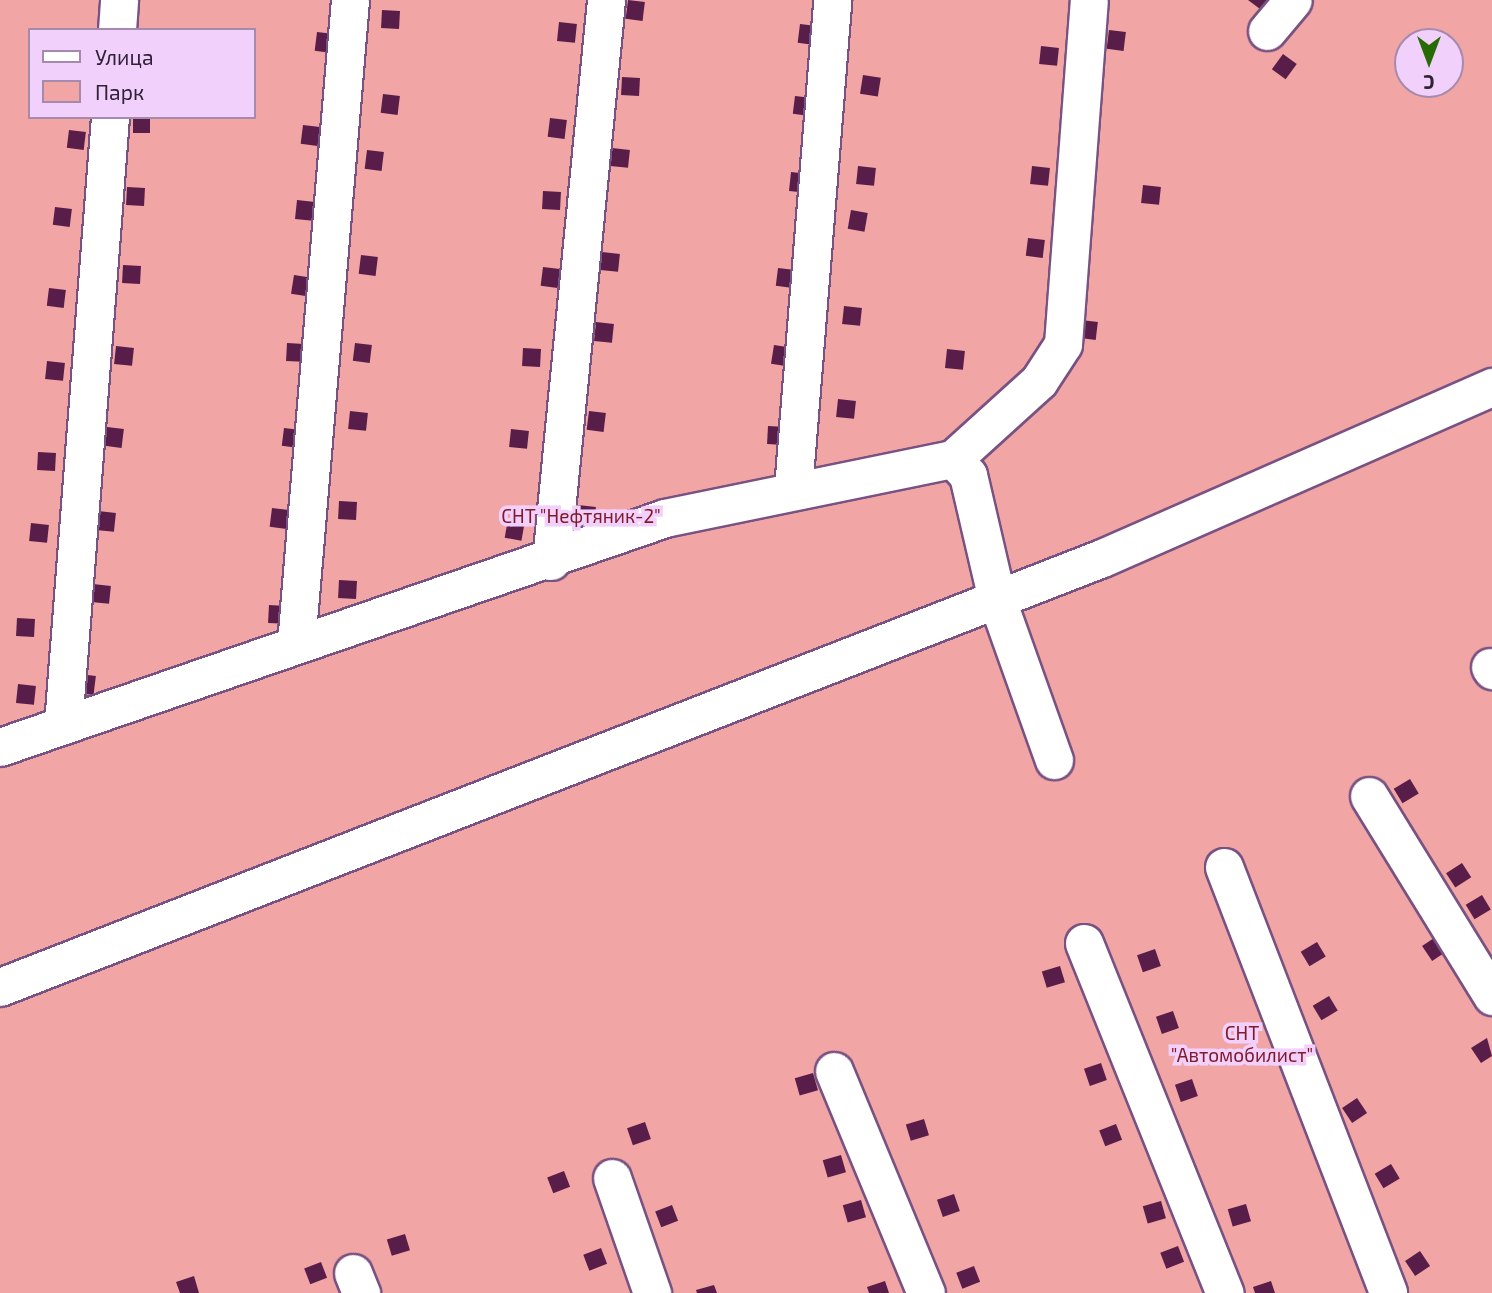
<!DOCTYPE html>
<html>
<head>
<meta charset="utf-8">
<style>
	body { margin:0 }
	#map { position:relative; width:1492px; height:1293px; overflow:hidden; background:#f2d0fc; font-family:"Exo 2",sans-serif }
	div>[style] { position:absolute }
	.green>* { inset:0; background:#f1a5a5 }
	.building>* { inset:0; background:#591d4a; transform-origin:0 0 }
	.roads { filter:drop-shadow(2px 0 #785282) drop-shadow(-2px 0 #785282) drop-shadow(0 2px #785282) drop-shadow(0 -2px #785282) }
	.minor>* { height:37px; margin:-18.5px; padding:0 18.5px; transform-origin:18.5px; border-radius:18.5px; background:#fff }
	span { translate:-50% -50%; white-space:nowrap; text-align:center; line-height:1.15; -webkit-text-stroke:7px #f2d0fc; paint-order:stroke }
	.park-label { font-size:19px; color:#801a28 }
	.legend { position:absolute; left:28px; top:28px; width:228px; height:91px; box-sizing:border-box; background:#f2d0fc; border:2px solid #a58aad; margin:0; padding:9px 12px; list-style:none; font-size:21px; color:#312136 }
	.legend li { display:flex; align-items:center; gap:14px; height:35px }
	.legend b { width:35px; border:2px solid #a58aad }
	.north { position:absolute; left:1394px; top:28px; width:70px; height:70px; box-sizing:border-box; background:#f2d0fc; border:2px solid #a58aad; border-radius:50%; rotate:180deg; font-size:19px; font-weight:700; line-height:28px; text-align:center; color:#312136 }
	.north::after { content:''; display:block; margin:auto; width:24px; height:32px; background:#266b04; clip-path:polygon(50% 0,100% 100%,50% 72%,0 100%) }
</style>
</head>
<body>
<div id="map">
	<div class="green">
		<div style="clip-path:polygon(evenodd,0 0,1492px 0,1492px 1293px,0 1293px,0 0,30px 30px,254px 30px,254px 117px,30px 117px,30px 30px,0 0,1408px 42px,1450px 42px,1450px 84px,1408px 84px,1408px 42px)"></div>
	</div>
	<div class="building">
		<div style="left:628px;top:0;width:17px;height:19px;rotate:7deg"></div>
		<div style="clip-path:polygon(1248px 0,1267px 0,1260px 9px)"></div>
		<div style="left:382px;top:10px;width:18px;height:18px;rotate:3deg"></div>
		<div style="left:559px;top:22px;width:18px;height:19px;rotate:6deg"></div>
		<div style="left:800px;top:24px;width:17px;height:19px;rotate:7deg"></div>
		<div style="left:1109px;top:30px;width:17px;height:19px;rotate:7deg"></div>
		<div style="left:317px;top:32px;width:17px;height:19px;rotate:7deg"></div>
		<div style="left:1041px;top:46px;width:18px;height:18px;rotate:6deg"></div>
		<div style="left:1283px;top:54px;width:17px;height:19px;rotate:36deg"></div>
		<div style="left:863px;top:75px;width:18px;height:19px;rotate:9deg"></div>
		<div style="left:622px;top:77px;width:18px;height:18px;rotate:3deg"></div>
		<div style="left:383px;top:94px;width:17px;height:19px;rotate:7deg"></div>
		<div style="left:795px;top:96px;width:17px;height:18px;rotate:7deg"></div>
		<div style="left:133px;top:117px;width:17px;height:16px"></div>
		<div style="left:550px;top:118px;width:17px;height:19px;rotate:7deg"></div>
		<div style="left:303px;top:125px;width:17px;height:19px;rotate:7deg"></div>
		<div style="left:69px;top:130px;width:17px;height:18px;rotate:7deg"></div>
		<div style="left:612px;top:148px;width:18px;height:18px;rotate:6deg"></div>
		<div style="left:367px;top:150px;width:17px;height:19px;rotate:7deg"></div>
		<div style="left:858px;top:166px;width:18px;height:18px;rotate:6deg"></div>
		<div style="left:1032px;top:166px;width:18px;height:18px;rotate:6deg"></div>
		<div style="left:791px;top:172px;width:18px;height:19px;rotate:6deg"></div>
		<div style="left:1143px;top:185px;width:18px;height:18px;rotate:6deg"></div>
		<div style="left:127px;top:187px;width:18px;height:18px;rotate:3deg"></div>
		<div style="left:543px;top:191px;width:18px;height:18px;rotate:3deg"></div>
		<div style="left:297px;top:200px;width:18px;height:19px;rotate:6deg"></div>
		<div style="left:55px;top:207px;width:17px;height:18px;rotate:7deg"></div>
		<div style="left:851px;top:210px;width:17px;height:19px;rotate:10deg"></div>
		<div style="left:1028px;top:238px;width:17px;height:18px;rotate:7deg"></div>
		<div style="left:602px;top:252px;width:18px;height:18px;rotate:6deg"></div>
		<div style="left:361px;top:255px;width:17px;height:19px;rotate:7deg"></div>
		<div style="left:123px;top:265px;width:18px;height:18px;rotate:3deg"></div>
		<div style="left:543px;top:267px;width:17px;height:19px;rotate:7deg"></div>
		<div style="left:778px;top:268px;width:17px;height:18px;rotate:7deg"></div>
		<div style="left:294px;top:275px;width:18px;height:19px;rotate:9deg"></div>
		<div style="left:49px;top:288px;width:17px;height:18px;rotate:7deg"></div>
		<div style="left:844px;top:306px;width:18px;height:18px;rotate:6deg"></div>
		<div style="left:1081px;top:320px;width:17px;height:18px;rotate:7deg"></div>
		<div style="left:596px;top:322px;width:18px;height:19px;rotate:6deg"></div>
		<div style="left:287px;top:343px;width:17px;height:18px;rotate:3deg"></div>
		<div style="left:355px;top:343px;width:17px;height:18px;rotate:7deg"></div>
		<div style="left:774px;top:345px;width:18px;height:19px;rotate:9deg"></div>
		<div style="left:116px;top:346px;width:18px;height:18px;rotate:6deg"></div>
		<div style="left:523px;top:348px;width:18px;height:18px;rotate:3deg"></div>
		<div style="left:947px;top:349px;width:18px;height:19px;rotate:6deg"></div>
		<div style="left:47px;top:361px;width:18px;height:18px;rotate:6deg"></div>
		<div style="left:838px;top:399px;width:18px;height:18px;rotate:6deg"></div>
		<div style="left:350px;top:411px;width:18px;height:18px;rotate:6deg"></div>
		<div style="left:589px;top:411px;width:17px;height:19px;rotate:7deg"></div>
		<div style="left:768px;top:426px;width:18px;height:18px;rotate:3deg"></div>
		<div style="left:107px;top:427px;width:17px;height:19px;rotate:7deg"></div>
		<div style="left:284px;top:428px;width:17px;height:18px;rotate:7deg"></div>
		<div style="left:511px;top:429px;width:18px;height:18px;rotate:6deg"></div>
		<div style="left:38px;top:452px;width:18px;height:18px;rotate:3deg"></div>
		<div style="left:339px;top:501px;width:18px;height:18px;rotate:3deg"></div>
		<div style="left:578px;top:505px;width:18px;height:18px;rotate:6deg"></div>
		<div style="left:272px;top:508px;width:17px;height:19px;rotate:7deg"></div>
		<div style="left:98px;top:511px;width:18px;height:19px;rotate:6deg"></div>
		<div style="left:508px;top:519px;width:17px;height:19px;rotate:10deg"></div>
		<div style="left:31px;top:523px;width:18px;height:18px;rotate:6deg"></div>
		<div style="left:339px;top:580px;width:18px;height:18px;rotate:3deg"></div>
		<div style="left:93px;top:584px;width:18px;height:18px;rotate:6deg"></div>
		<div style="left:269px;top:605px;width:17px;height:18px;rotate:3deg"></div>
		<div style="left:17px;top:618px;width:18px;height:18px;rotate:3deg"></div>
		<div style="left:79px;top:674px;width:17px;height:19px;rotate:7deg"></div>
		<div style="left:18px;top:684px;width:18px;height:19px;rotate:6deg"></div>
		<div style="left:1410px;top:779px;width:17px;height:19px;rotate:59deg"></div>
		<div style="left:1462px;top:863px;width:17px;height:19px;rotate:57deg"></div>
		<div style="left:1482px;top:895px;width:17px;height:19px;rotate:59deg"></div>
		<div style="left:1437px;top:936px;width:18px;height:18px;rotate:56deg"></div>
		<div style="left:1317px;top:942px;width:17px;height:19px;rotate:59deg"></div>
		<div style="left:1155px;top:949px;width:18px;height:19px;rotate:71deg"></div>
		<div style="left:1060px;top:966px;width:17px;height:19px;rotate:73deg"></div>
		<div style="left:1329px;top:996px;width:17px;height:19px;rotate:59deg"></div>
		<div style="left:1173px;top:1011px;width:18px;height:18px;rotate:71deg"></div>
		<div style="clip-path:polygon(1487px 1038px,1492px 1056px,1481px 1063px,1471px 1048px)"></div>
		<div style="left:1101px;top:1063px;width:18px;height:18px;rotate:71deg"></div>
		<div style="left:813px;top:1073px;width:18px;height:19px;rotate:74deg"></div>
		<div style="left:1192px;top:1079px;width:18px;height:18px;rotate:71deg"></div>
		<div style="left:1357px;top:1098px;width:18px;height:18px;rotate:56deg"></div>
		<div style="left:924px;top:1119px;width:17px;height:19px;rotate:73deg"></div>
		<div style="left:645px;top:1122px;width:18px;height:19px;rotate:71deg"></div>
		<div style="left:1116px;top:1124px;width:17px;height:18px;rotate:69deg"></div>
		<div style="left:841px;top:1155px;width:18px;height:19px;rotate:74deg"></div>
		<div style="left:1391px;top:1164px;width:17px;height:19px;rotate:59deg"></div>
		<div style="left:564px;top:1171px;width:17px;height:18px;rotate:69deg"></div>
		<div style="left:954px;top:1194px;width:18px;height:18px;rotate:71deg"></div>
		<div style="left:861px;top:1200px;width:18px;height:19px;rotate:74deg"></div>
		<div style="left:1161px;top:1201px;width:18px;height:19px;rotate:74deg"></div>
		<div style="left:1246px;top:1204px;width:18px;height:19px;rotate:74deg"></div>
		<div style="left:672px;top:1205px;width:17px;height:18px;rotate:69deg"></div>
		<div style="left:405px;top:1234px;width:17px;height:19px;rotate:73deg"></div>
		<div style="left:1178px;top:1246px;width:17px;height:19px;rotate:69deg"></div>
		<div style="left:601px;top:1248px;width:17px;height:19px;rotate:69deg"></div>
		<div style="left:1420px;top:1251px;width:18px;height:18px;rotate:56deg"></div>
		<div style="left:321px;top:1262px;width:17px;height:18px;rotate:69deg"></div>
		<div style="left:974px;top:1266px;width:17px;height:19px;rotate:69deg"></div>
		<div style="clip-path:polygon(194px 1276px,199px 1293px,180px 1293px,176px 1282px)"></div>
		<div style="clip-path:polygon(885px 1281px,889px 1293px,869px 1293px,867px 1287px)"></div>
		<div style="clip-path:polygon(1271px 1281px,1275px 1293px,1255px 1293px,1253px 1287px)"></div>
		<div style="clip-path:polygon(714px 1285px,717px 1293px,697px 1293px,696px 1290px)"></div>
	</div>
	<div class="roads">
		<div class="minor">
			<div style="left:117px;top:30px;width:30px;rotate:-86deg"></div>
			<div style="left:1267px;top:31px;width:40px;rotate:-50deg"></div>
			<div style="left:953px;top:459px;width:22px;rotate:47deg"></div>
			<div style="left:968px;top:475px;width:128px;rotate:76.9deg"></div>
			<div style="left:997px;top:600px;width:170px;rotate:70.4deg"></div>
			<div style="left:793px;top:489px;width:491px;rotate:-85.4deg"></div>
			<div style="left:551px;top:561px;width:564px;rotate:-84.4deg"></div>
			<div style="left:296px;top:644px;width:646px;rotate:-85.21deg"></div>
			<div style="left:1490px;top:667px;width:4px;rotate:56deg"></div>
			<div style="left:63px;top:725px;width:610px;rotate:-85.58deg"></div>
			<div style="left:0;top:747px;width:703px;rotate:-19deg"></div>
			<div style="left:665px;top:518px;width:294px;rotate:-11.6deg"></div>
			<div style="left:953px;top:459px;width:116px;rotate:-42.2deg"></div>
			<div style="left:1039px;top:381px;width:44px;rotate:-57deg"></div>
			<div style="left:1063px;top:344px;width:344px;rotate:-85.7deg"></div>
			<div style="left:1369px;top:796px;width:235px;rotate:58.4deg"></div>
			<div style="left:1224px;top:867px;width:456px;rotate:68.9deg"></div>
			<div style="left:1084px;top:943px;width:377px;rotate:68.1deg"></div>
			<div style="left:0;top:987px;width:1183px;rotate:-21.27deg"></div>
			<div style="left:1102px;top:558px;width:426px;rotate:-23.7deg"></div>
			<div style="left:834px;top:1071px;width:240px;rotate:67.5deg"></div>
			<div style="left:612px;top:1178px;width:122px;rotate:70.8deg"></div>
			<div style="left:353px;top:1273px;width:22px;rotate:68deg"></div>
		</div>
	</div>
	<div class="park-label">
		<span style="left:581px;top:516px">СНТ "Нефтяник-2"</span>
		<span style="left:1242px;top:1044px">СНТ<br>"Автомобилист"</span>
	</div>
	<ul class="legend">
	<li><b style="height:9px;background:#fff"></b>Улица</li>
	<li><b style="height:19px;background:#f1a5a5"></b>Парк</li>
	</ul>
	<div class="north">С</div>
</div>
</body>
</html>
